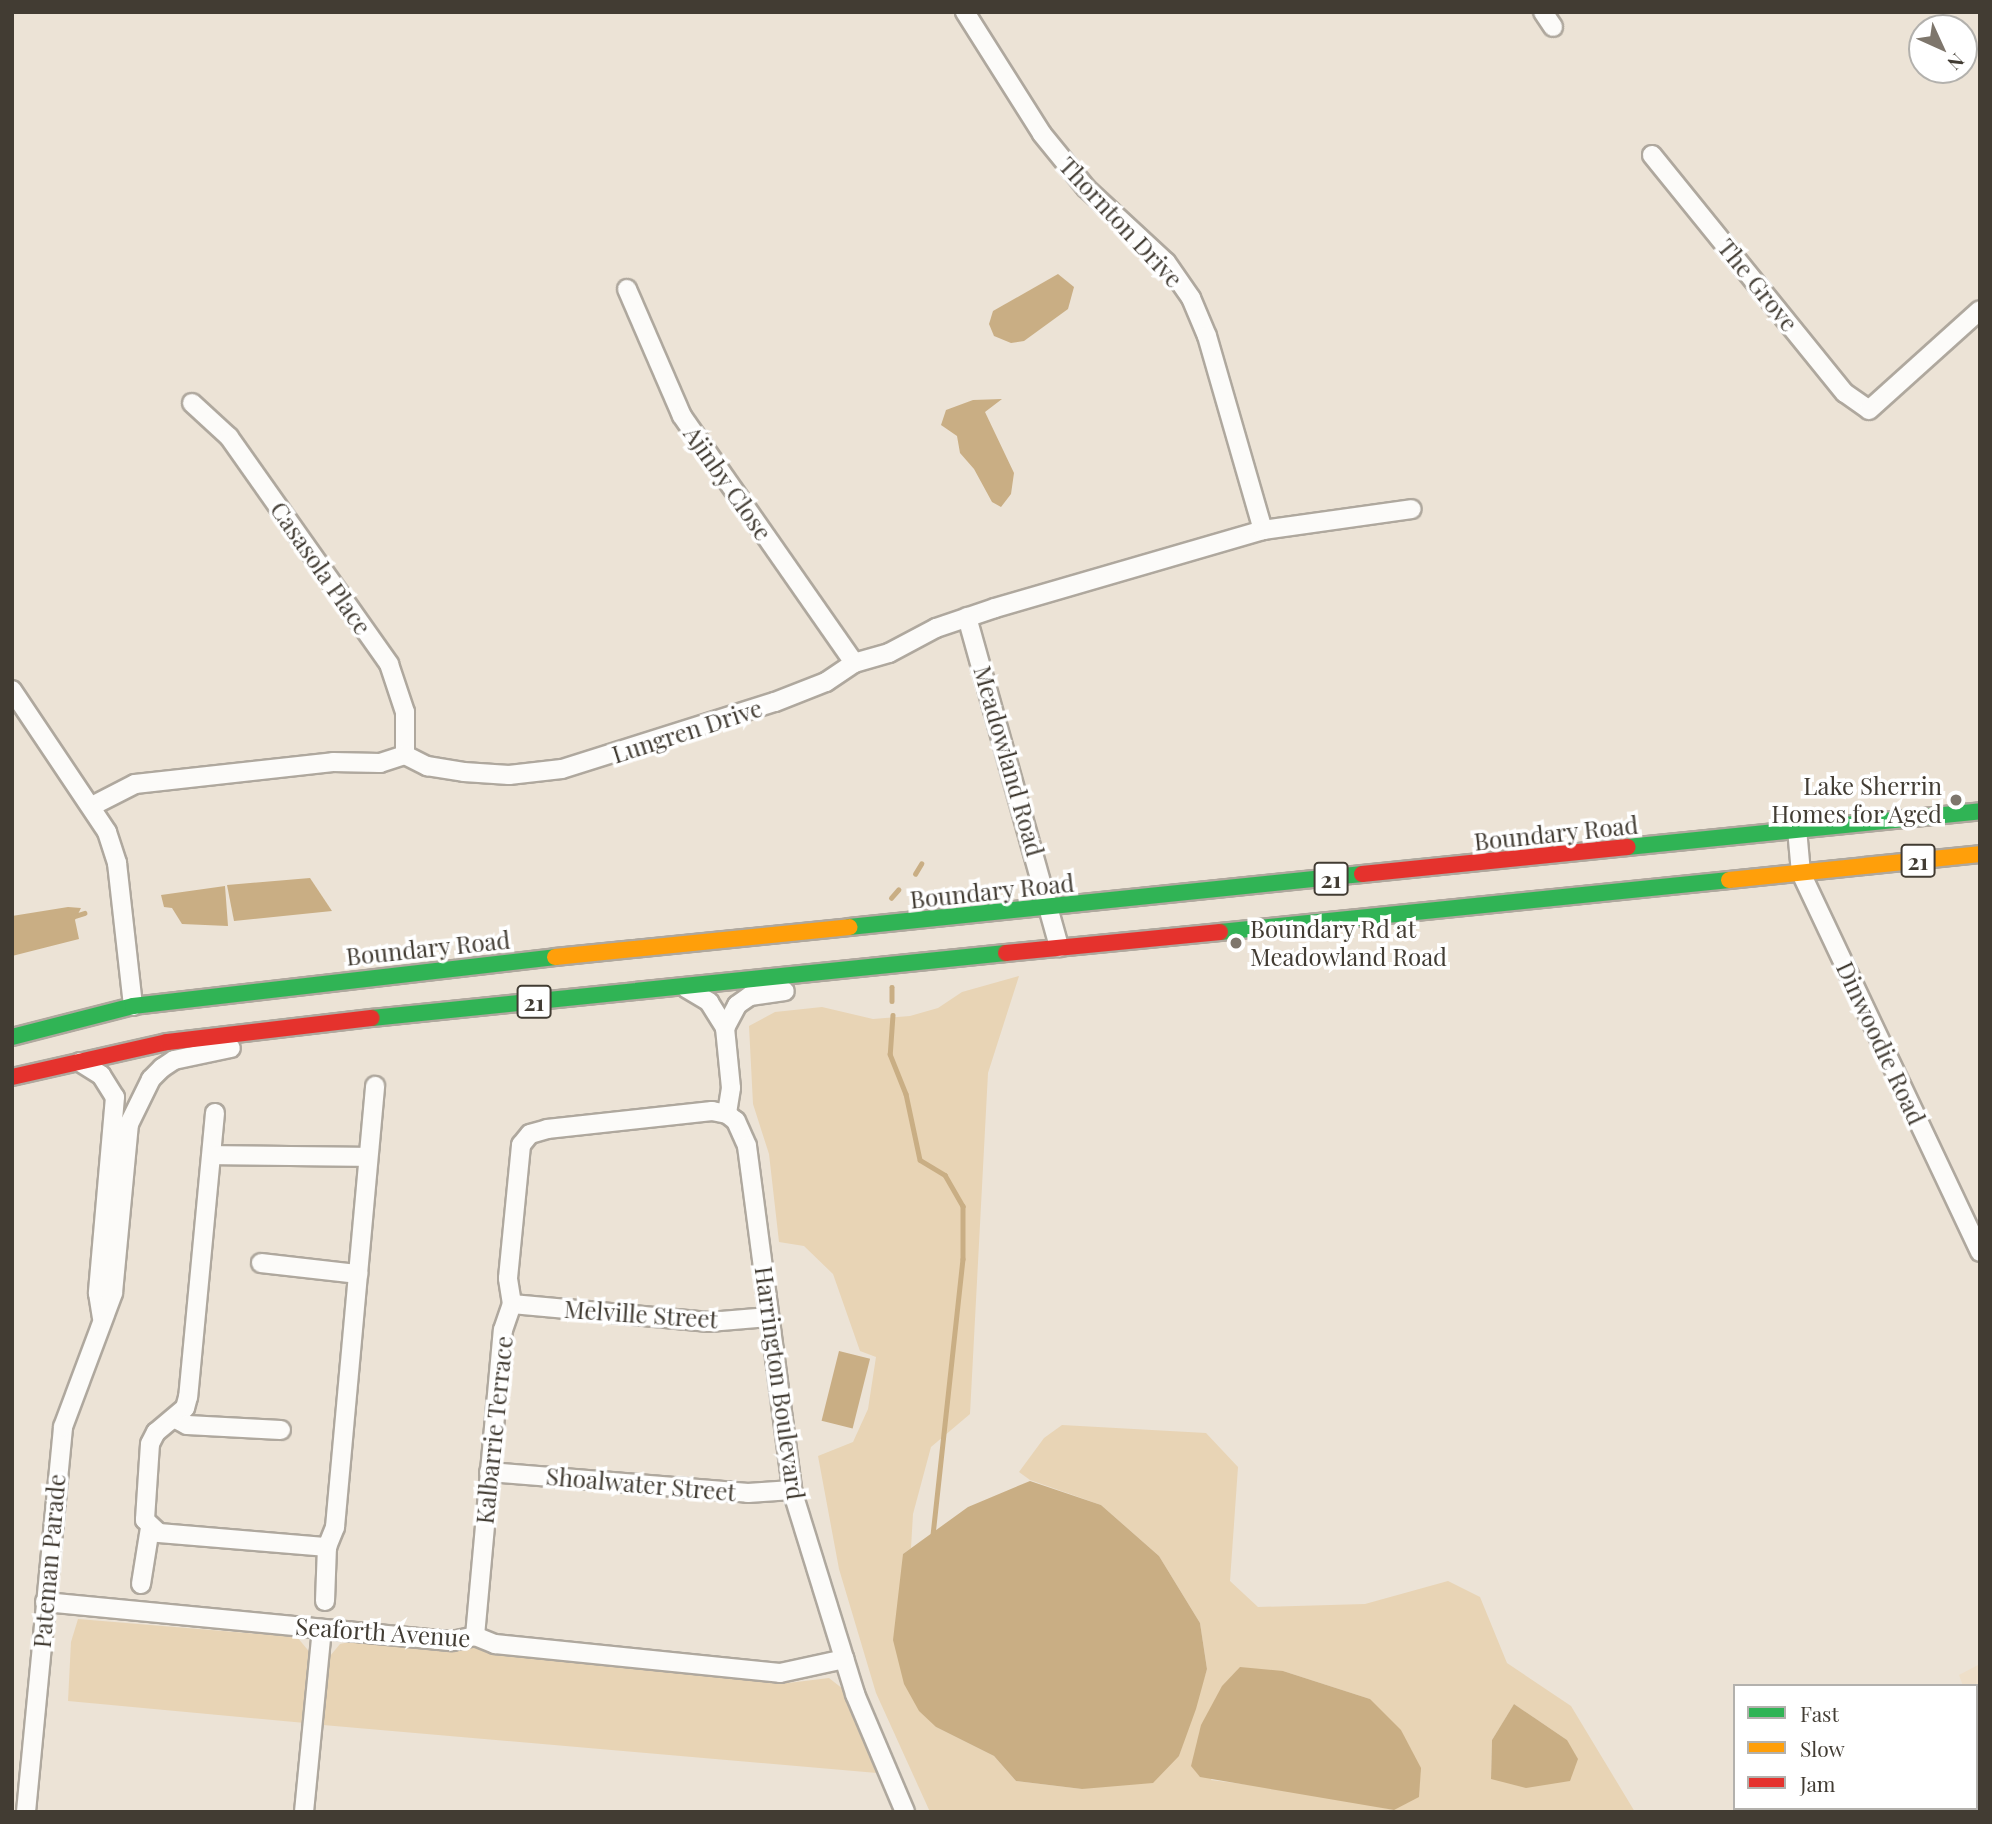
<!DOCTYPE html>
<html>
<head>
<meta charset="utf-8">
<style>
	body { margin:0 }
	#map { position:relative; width:1992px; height:1824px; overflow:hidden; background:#ece3d6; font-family:"Playfair Display",serif }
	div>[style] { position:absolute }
	.built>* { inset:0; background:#eedfc9 }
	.green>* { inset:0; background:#e8d4b5 }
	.water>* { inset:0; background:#c9ae84; transform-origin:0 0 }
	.stream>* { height:4.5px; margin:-2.25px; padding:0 2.25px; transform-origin:2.25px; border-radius:2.25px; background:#c9ae84 }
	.roads { filter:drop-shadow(2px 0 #afa89e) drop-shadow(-2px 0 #afa89e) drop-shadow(0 2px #afa89e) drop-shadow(0 -2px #afa89e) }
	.street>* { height:18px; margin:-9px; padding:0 9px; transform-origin:9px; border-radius:9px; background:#fcfbf9 }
	.fast>* { height:16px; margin:-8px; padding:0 8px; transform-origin:8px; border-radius:8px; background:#30b455 }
	.slow>* { height:16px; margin:-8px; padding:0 8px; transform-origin:8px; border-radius:8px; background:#ff9f0a }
	.jam>* { height:16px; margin:-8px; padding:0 8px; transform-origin:8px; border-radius:8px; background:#e5322d }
	.dots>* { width:19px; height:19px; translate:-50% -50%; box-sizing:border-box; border:4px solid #fff; border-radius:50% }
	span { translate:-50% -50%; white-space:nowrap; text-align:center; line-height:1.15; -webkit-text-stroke:7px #fff; paint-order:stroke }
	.shield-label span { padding:2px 5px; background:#fff; border:2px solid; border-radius:5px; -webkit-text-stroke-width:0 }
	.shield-label { font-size:23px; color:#423c33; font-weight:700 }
	.street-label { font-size:24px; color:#423c33 }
	.poi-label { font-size:24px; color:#423c33 }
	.right { translate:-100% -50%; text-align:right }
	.left { translate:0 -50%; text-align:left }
	.frame { position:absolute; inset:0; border:14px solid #423c33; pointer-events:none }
	.legend { position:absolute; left:1733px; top:1684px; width:245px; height:126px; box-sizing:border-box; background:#fff; border:2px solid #b3b1ad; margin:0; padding:9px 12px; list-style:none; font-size:21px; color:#423c33 }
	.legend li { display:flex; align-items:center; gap:14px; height:35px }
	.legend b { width:35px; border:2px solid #b3b1ad }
	.north { position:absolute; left:1908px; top:14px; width:70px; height:70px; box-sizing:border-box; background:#fff; border:2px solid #b3b1ad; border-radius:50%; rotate:135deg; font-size:19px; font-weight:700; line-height:28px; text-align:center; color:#423c33 }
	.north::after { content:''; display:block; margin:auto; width:24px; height:32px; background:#7e766c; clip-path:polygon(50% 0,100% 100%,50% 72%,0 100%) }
</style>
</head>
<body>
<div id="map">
	<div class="built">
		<div style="clip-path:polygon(1980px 1664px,1980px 1727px,1976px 1686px,1963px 1686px,1959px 1675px)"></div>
	</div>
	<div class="green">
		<div style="clip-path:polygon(evenodd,1019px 976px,988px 1073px,970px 1414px,931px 1447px,913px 1514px,911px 1548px,903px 1554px,936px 1727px,994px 1756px,1016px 1781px,1082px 1789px,1179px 1756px,1207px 1669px,1200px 1623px,1159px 1556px,1101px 1505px,1030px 1480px,1019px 1472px,1044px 1438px,1062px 1425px,1206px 1433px,1238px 1467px,1230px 1581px,1258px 1607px,1365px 1604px,1448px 1581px,1480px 1597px,1507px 1663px,1571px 1706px,1635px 1812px,930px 1812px,876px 1693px,839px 1569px,818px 1456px,853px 1442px,868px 1409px,876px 1357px,860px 1351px,833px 1274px,804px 1246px,779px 1242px,769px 1154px,753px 1104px,749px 1026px,775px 1012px,822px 1007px,873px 1019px,910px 1016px,938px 1008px,962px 992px,1019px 976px,1283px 1671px,1370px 1699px,1394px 1810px,1321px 1794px,1211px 1780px,1283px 1671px,1019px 976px,1514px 1704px,1567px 1740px,1491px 1779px,1492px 1740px,1514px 1704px)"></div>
		<div style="clip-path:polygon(78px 1619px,297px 1637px,312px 1655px,305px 1723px,68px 1701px,71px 1642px)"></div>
		<div style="clip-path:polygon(349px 1642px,450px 1651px,477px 1646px,494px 1655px,788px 1683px,829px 1678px,843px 1689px,877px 1773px,323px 1725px,330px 1656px,340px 1644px)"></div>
	</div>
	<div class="water">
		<div style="clip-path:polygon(1058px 274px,1074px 287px,1068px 309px,1024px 341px,1011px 343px,994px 336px,989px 324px,993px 311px)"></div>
		<div style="clip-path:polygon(1002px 399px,985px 412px,1014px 473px,1011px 494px,1001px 507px,992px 502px,974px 469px,960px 453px,957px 436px,941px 425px,946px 410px,973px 400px)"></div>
		<div style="clip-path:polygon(310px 878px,332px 911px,234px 921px,227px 885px)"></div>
		<div style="clip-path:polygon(225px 886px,228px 926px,182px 924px,172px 908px,164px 907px,161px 895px)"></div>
		<div style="clip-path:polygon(68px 907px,81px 908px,75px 920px,79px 939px,12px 956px,12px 916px)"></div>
		<div style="left:839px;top:1351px;width:32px;height:72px;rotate:14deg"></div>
		<div style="clip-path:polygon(1030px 1481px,1101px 1505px,1159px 1556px,1200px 1623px,1207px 1669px,1196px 1709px,1179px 1756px,1153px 1783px,1082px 1789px,1016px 1781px,994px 1756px,936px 1727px,919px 1711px,904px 1684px,893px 1640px,903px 1554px,968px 1507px)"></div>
		<div style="clip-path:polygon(1240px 1667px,1283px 1671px,1370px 1699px,1401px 1730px,1421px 1768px,1419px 1797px,1394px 1810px,1200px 1777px,1191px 1766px,1201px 1725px,1222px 1686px)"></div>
		<div style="clip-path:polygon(1514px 1704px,1567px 1740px,1578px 1759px,1570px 1781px,1526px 1788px,1491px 1779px,1492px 1740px)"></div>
	</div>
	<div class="stream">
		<div style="left:915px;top:874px;width:12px;rotate:-59deg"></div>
		<div style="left:891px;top:898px;width:11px;rotate:-49deg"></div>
		<div style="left:72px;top:917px;width:13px;rotate:-18deg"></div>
		<div style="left:892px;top:987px;width:14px;rotate:90deg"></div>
		<div style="left:893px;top:1015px;width:39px;rotate:94deg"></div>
		<div style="left:890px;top:1054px;width:43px;rotate:68.2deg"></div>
		<div style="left:906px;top:1094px;width:67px;rotate:78deg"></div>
		<div style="left:920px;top:1160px;width:29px;rotate:31deg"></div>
		<div style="left:945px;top:1175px;width:36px;rotate:60deg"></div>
		<div style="left:963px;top:1206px;width:53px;rotate:90deg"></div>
		<div style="left:963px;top:1259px;width:276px;rotate:96.2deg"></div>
	</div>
	<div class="roads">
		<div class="street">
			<div style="left:965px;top:12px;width:144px;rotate:57.7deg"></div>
			<div style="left:1042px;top:134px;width:70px;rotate:50.8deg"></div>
			<div style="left:1086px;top:188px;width:109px;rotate:42.8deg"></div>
			<div style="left:1166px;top:262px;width:44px;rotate:55.2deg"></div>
			<div style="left:1191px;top:298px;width:41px;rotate:67.2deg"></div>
			<div style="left:1207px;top:336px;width:202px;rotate:73.9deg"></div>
			<div style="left:1543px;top:12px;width:18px;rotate:56deg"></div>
			<div style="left:1652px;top:155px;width:306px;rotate:51deg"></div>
			<div style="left:1845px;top:393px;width:29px;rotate:35deg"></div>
			<div style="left:1869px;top:410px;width:149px;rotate:-42deg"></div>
			<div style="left:627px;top:289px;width:138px;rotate:66.6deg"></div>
			<div style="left:682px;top:416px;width:301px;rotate:55.1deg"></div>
			<div style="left:192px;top:403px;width:50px;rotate:42.6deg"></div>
			<div style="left:229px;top:437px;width:278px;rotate:54.8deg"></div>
			<div style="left:389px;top:664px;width:51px;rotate:71.6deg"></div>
			<div style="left:405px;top:712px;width:43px;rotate:90deg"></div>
			<div style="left:967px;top:617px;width:343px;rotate:74.4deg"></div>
			<div style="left:12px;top:690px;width:171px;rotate:56.2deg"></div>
			<div style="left:107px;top:832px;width:33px;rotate:72deg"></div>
			<div style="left:117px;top:863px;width:144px;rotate:83.6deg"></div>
			<div style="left:92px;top:806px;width:48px;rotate:-27.1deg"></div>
			<div style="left:135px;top:784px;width:199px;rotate:-6.3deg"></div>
			<div style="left:333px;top:762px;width:47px;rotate:1.2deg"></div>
			<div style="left:380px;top:763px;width:26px;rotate:-18deg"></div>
			<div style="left:405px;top:755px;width:25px;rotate:27deg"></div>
			<div style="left:427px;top:766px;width:37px;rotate:9deg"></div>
			<div style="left:464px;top:772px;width:45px;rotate:3.8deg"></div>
			<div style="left:509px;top:775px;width:53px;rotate:-6.5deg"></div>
			<div style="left:562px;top:769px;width:223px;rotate:-17.5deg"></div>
			<div style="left:775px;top:702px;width:55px;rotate:-21.4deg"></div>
			<div style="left:826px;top:682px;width:34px;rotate:-34deg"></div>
			<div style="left:854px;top:663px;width:36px;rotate:-16deg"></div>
			<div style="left:889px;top:653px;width:53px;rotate:-28deg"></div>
			<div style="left:936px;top:628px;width:62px;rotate:-18.7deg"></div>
			<div style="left:995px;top:608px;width:279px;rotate:-16.2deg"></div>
			<div style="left:1263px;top:530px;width:150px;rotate:-8deg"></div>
			<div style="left:1797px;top:829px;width:44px;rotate:84.8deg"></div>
			<div style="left:1801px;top:873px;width:419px;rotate:64.7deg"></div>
			<div style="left:686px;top:988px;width:27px;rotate:31deg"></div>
			<div style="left:709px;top:1002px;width:31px;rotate:58deg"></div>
			<div style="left:725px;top:1028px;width:60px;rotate:84.3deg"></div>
			<div style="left:731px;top:1088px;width:26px;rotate:99deg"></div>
			<div style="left:725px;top:1028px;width:26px;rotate:-62deg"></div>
			<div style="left:737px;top:1005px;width:16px;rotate:-35deg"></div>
			<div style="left:750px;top:996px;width:35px;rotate:-8deg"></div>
			<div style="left:80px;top:1062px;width:25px;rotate:32deg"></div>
			<div style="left:101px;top:1075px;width:26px;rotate:58deg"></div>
			<div style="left:115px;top:1097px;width:197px;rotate:95deg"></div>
			<div style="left:98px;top:1293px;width:25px;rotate:81deg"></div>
			<div style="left:215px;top:1113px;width:285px;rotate:95.4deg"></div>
			<div style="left:188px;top:1397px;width:11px;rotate:105deg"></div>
			<div style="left:185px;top:1408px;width:38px;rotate:140deg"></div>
			<div style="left:156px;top:1432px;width:13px;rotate:117deg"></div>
			<div style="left:150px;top:1444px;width:76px;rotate:93.8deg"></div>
			<div style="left:145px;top:1520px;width:19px;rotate:43deg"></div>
			<div style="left:159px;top:1533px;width:169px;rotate:4.8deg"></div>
			<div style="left:213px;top:1155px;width:154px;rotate:0.7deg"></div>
			<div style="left:261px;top:1263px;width:98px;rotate:6.5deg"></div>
			<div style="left:512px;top:1304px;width:198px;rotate:5.2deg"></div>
			<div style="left:709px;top:1322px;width:60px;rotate:-4.8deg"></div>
			<div style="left:174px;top:1418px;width:15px;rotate:28deg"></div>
			<div style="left:187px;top:1425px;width:94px;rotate:3deg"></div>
			<div style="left:489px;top:1472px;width:260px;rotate:4.6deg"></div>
			<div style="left:748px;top:1493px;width:44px;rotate:-3.9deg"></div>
			<div style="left:141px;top:1584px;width:57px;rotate:-80.9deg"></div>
			<div style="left:325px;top:1601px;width:54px;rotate:-87.9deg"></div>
			<div style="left:327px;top:1547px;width:22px;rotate:-68deg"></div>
			<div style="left:335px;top:1527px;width:443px;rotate:-84.8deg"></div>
			<div style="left:45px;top:1602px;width:409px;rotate:5.5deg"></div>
			<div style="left:452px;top:1641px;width:24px;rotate:-12deg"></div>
			<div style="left:475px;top:1636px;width:22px;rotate:22deg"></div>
			<div style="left:495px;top:1644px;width:286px;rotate:5.8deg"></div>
			<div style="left:780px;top:1673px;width:66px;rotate:-12.3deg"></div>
			<div style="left:475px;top:1636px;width:307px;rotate:-84.8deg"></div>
			<div style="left:503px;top:1330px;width:28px;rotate:-71deg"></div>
			<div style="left:512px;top:1304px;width:26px;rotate:-99deg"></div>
			<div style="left:508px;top:1278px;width:134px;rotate:-84.4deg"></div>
			<div style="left:521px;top:1145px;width:14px;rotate:-51deg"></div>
			<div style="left:530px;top:1134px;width:18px;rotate:-16deg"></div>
			<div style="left:547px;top:1129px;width:166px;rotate:-6.2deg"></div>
			<div style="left:712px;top:1111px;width:15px;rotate:11deg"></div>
			<div style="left:727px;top:1114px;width:11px;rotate:38deg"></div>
			<div style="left:736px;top:1121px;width:27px;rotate:66deg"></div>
			<div style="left:747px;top:1146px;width:347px;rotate:82.5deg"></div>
			<div style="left:792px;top:1490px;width:214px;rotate:72.8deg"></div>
			<div style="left:855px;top:1694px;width:128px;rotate:67deg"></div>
			<div style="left:26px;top:1812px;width:387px;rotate:-84.5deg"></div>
			<div style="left:63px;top:1427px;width:143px;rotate:-69.5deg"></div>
			<div style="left:113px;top:1293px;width:170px;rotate:-84.6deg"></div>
			<div style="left:129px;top:1124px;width:50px;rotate:-63.9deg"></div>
			<div style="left:151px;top:1079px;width:16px;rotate:-45deg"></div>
			<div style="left:162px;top:1068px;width:14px;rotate:-34deg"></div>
			<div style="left:174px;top:1060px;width:58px;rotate:-11.9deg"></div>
			<div style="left:304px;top:1812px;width:184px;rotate:-84.4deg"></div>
		</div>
		<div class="fast">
			<div style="left:1628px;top:847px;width:354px;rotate:-5.8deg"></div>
			<div style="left:849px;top:927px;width:516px;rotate:-5.9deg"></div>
			<div style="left:1220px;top:932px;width:512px;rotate:-5.83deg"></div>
			<div style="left:372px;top:1018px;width:637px;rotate:-5.85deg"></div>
			<div style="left:12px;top:1037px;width:125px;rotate:-14.4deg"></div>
			<div style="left:133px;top:1006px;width:425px;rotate:-6.6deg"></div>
		</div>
		<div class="slow">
			<div style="left:1729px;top:880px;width:252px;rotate:-5.9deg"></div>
			<div style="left:555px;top:957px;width:296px;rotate:-5.8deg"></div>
		</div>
		<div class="jam">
			<div style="left:1362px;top:874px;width:267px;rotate:-5.8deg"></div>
			<div style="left:1006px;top:953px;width:215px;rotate:-5.6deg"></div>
			<div style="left:12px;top:1077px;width:159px;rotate:-12.7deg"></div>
			<div style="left:167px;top:1042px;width:206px;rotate:-6.7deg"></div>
		</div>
	</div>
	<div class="dots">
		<div style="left:1956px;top:800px;background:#7e766c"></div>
		<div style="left:1236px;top:943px;background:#7e766c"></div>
	</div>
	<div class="shield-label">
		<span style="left:1918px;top:861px">21</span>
		<span style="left:1331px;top:879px">21</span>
		<span style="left:534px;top:1002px">21</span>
	</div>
	<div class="street-label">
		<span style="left:1121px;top:222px;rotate:47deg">Thornton Drive</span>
		<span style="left:1758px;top:285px;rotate:51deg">The Grove</span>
		<span style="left:728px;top:483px;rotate:55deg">Ajinby Close</span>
		<span style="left:321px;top:568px;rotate:55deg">Casasola Place</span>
		<span style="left:687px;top:731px;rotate:-18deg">Lungren Drive</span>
		<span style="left:1009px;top:761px;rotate:74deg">Meadowland Road</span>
		<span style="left:1556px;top:833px;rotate:-6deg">Boundary Road</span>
		<span style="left:992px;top:891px;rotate:-6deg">Boundary Road</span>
		<span style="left:428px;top:948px;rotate:-6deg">Boundary Road</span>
		<span style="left:1881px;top:1043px;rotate:65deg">Dinwoodie Road</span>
		<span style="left:641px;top:1314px;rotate:4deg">Melville Street</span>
		<span style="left:780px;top:1383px;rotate:82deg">Harrington Boulevard</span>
		<span style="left:494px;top:1430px;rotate:-84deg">Kalbarrie Terrace</span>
		<span style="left:641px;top:1484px;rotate:5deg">Shoalwater Street</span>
		<span style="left:49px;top:1561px;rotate:-85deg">Pateman Parade</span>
		<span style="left:383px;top:1632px;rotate:4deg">Seaforth Avenue</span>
	</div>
	<div class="poi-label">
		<span class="right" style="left:1942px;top:800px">Lake Sherrin<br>Homes for Aged</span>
		<span class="left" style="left:1250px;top:943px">Boundary Rd at<br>Meadowland Road</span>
	</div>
	<div class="frame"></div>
	<ul class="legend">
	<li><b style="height:9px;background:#30b455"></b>Fast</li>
	<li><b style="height:9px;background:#ff9f0a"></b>Slow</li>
	<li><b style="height:9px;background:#e5322d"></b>Jam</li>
	</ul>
	<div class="north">N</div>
</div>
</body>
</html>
